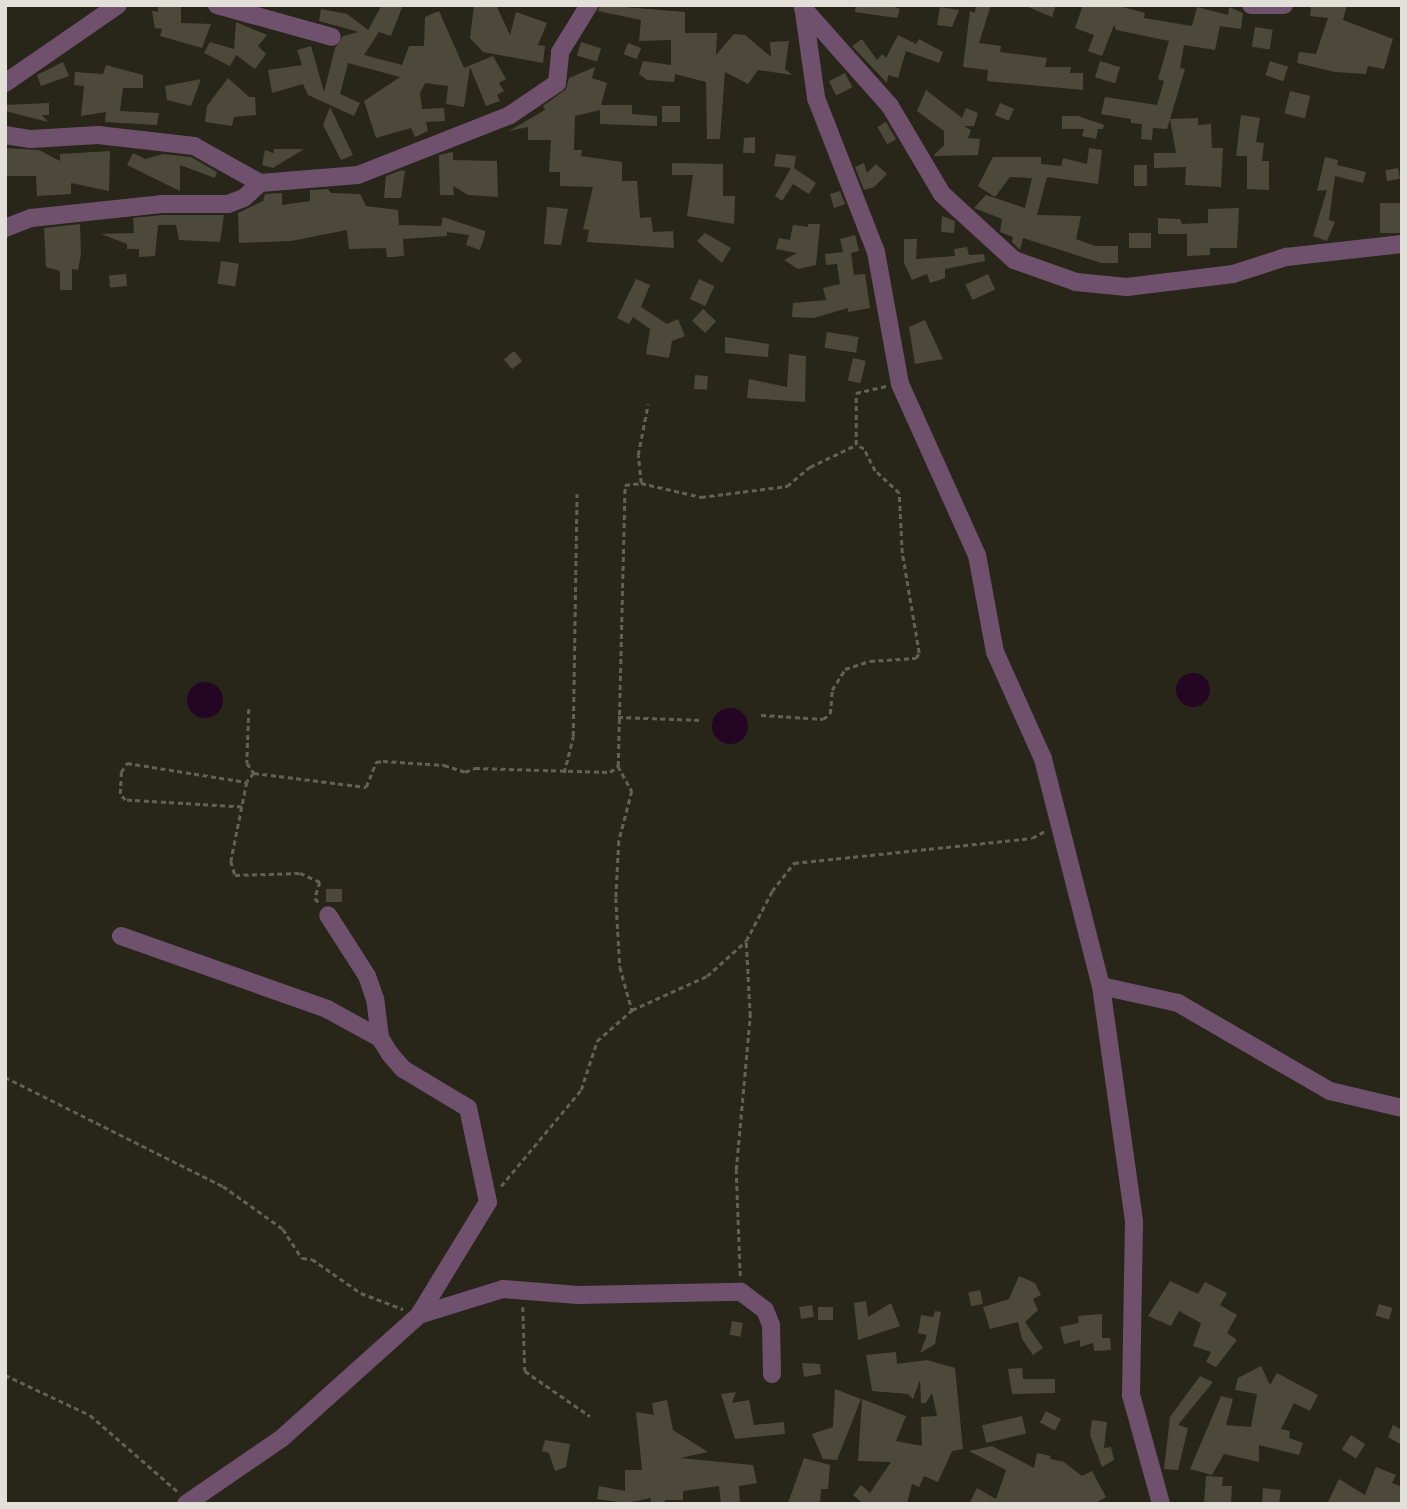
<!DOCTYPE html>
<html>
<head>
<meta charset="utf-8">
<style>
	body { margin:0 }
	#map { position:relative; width:1407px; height:1509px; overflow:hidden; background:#282619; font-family:"IBM Plex Sans",sans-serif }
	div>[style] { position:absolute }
	.water>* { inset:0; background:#250524 }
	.round { border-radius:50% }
	.building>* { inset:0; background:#4c493b; transform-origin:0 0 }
	.path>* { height:2.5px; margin-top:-1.25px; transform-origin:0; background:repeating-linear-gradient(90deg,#636156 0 5px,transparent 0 8.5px) }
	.minor>* { height:18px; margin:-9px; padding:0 9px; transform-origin:9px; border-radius:9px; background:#70516d }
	span { translate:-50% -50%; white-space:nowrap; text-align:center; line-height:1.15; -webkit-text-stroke:6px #282619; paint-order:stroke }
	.frame { position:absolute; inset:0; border:7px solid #e2e0d8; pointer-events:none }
</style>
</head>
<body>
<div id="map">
	<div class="water">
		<div class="round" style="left:1176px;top:673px;width:34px;height:34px"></div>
		<div class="round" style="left:187px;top:682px;width:36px;height:36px"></div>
		<div class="round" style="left:712px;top:708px;width:36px;height:36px"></div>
	</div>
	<div class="building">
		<div style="clip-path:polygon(158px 5px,181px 5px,181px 23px,211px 24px,202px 48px,160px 36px,162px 29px,155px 28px,152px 11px,158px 12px)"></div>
		<div style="clip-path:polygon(382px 5px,403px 5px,391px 36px,379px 32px,364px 55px,402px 65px,409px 46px,424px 46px,425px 17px,439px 11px,464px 68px,493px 56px,506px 79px,499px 83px,504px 91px,497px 95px,500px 101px,486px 106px,470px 67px,464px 107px,446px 104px,448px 86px,425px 83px,420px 93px,422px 109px,444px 108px,445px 121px,426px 122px,428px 131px,415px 137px,411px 128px,376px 138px,364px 101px,400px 77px,348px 63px,340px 94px,360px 103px,354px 116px,308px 95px,303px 84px,272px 93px,268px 70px,302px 65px,297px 50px,311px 46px,324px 92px,335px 48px,343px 36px,359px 32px,319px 21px,321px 9px,347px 14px,368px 30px)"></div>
		<div style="clip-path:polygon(474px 5px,496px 5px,510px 35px,516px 12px,547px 23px,538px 45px,545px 46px,543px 63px,483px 52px,470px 38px)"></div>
		<div style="clip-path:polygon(600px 5px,685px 12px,685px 33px,717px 33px,716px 55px,734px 34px,745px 35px,771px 57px,770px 42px,789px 41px,785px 69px,792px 75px,758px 70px,748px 84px,725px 72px,720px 139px,707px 139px,706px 82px,675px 74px,674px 82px,647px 80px,639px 74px,643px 61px,671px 65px,671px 40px,639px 41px,641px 20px,598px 11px)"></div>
		<div style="clip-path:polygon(856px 5px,889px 5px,900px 9px,897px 18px,855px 12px)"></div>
		<div style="clip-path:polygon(976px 5px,991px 5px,979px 43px,1001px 46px,1000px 52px,1047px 58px,1045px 67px,1071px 67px,1070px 73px,1083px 73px,1083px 90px,987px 81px,988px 70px,963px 67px,970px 11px,975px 13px)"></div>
		<div style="clip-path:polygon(1023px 5px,1056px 5px,1052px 17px)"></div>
		<div style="clip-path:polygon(1083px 5px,1116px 5px,1145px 13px,1144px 18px,1192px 26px,1197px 7px,1228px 15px,1229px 7px,1243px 13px,1241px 29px,1220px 26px,1215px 50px,1184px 45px,1180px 68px,1185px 69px,1167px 129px,1153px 128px,1152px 140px,1141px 139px,1142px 124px,1131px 123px,1131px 119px,1101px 114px,1105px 97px,1157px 105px,1164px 81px,1158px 79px,1169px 41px,1116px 30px,1114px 25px,1102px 56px,1088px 51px,1094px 35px,1075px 28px)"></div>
		<div style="clip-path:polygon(1311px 5px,1347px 5px,1343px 20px,1393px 39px,1384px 69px,1368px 66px,1366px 74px,1335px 72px,1297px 63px,1299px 52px,1316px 54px,1328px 18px,1310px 16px)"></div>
		<div style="clip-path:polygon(940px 7px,959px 10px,952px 27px,937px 25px)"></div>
		<div style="clip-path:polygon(236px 22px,267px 35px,258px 46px,266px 54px,255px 69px,236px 55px,230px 66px,204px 53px,210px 42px,234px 49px)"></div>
		<div style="left:1255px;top:27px;width:18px;height:20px;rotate:9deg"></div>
		<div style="clip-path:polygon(898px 35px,916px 44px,919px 39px,943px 52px,939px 63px,906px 51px,898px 78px,888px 75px,887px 83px,852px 46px,862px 39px,877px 60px,882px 54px,886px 58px)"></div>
		<div style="left:581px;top:42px;width:21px;height:14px;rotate:17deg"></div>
		<div style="left:628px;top:43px;width:14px;height:12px;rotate:21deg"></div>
		<div style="left:1100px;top:61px;width:21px;height:17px;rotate:17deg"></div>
		<div style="left:1270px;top:61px;width:19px;height:15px;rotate:18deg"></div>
		<div style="clip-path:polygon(63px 62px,69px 76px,41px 86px,37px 75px)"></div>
		<div style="clip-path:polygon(106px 65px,143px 75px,143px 88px,123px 88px,120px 111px,159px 113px,157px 125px,105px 122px,106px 112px,81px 116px,84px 86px,74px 85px,75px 72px,103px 74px)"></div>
		<div style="clip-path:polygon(595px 67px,592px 78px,607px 83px,601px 105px,632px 105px,632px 114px,657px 116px,657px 126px,600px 124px,600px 110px,575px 116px,574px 150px,582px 150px,581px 156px,622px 162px,622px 181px,637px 181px,640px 218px,651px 217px,653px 232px,673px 231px,674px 248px,587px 242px,589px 230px,583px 229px,593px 187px,560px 186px,560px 172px,549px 172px,551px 140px,528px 140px,528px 127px,509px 131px,545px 110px,543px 106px,566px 89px,569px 78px)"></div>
		<div style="left:845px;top:73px;width:16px;height:18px;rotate:63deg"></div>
		<div style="clip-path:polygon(228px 78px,249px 97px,255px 97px,256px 115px,234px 117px,232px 126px,205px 122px,207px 106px)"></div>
		<div style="clip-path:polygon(201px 79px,191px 106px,167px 100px,165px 86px)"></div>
		<div style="clip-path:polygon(926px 90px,962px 118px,966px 108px,978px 113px,974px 126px,964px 126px,971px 130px,968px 138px,980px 139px,978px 155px,933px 156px,944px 145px,944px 131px,917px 111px)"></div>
		<div style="left:1290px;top:91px;width:21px;height:23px;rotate:14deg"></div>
		<div style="clip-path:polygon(49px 103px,49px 115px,42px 115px,48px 122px,5px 111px,5px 105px)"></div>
		<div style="left:1000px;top:103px;width:15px;height:13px;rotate:23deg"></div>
		<div style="left:662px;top:106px;width:18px;height:16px"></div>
		<div style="clip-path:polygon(330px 107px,353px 155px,341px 160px,323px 125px)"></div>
		<div style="clip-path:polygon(1241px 115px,1260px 118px,1256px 142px,1264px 143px,1262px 161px,1269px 161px,1269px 190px,1247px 189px,1247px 156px,1236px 156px)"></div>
		<div style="clip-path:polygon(1062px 116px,1078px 116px,1104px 125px,1103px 129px,1098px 129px,1096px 139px,1082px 136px,1084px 129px,1062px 129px)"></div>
		<div style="clip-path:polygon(1198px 118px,1198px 125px,1211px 124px,1212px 148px,1223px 148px,1221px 187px,1185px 185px,1186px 167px,1154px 168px,1154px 153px,1176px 153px,1170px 119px)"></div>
		<div style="left:886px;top:122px;width:20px;height:10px;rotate:60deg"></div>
		<div style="clip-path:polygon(755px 137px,755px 153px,743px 153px,744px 138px)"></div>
		<div style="clip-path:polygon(5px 148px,39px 150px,60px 161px,60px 154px,110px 151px,109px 191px,71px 183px,71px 194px,37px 196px,36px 176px,6px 176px)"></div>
		<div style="clip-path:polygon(1089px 148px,1102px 150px,1098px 184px,1047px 177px,1037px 215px,1081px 216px,1076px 239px,1095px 246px,1118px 246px,1118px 263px,1101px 263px,1023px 238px,1020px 250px,1012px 242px,1013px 237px,1000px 232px,1002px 219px,974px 208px,986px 195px,1025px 208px,1032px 178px,1010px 177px,995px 197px,978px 186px,993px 157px,1041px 157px,1041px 164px,1061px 166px,1063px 158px,1087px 164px)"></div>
		<div style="clip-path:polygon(274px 149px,304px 149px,273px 168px,262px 165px,265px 150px,274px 153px)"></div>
		<div style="clip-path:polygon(453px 152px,453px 160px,497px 161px,498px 197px,468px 195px,453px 186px,454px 195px,440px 195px,439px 155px)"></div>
		<div style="clip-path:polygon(133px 153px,145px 159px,163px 154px,191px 157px,217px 172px,215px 178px,180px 165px,180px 191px,127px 165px)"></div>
		<div style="clip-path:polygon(776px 154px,796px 156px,794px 168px,816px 183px,809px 194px,793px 184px,782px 201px,775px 196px,791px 168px,774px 166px)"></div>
		<div style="clip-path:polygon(1325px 157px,1338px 160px,1337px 165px,1366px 172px,1363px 183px,1335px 176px,1329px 220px,1335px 222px,1327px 241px,1313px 236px,1327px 190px,1317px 191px)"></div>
		<div style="clip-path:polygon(672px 163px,723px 164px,723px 196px,735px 196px,734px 224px,687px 216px,693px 175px,672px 175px)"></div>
		<div style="clip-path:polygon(864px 163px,867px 173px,876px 164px,887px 174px,874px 187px,864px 190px,855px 167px)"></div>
		<div style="left:1134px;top:165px;width:13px;height:21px"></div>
		<div style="left:1398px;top:168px;width:11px;height:13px;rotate:80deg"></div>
		<div style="clip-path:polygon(402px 170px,405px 171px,401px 198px,384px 198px,386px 176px)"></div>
		<div style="clip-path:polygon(328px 189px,331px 193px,360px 194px,366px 206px,398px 210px,399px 225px,441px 226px,443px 217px,485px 231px,485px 235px,480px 250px,466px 245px,469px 235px,447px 232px,447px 236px,403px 239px,404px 256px,393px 257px,387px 257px,386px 248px,349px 249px,347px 230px,291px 241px,239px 243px,238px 213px,263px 201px,265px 194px,282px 193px,282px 205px,310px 201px,310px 190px)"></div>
		<div style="clip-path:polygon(840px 191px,845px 204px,834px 208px,830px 194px)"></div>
		<div style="left:1402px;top:203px;width:30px;height:22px;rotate:90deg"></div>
		<div style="clip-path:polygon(547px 207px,568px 209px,561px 245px,544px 244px)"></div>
		<div style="clip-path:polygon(1239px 208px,1237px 248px,1210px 248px,1210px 255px,1187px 256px,1187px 234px,1158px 234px,1158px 218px,1180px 219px,1182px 224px,1208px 223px,1208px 209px)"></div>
		<div style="clip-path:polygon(162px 215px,224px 215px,220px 242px,179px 240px,176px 225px,158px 225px,155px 256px,139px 257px,139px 249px,127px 249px,127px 244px,101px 234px,134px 233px,133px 218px)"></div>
		<div style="clip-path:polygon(942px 216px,955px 221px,954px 233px,941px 232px)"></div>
		<div style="clip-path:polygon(80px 224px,81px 254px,78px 270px,72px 269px,72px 290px,60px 290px,60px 271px,46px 267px,44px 228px)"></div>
		<div style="clip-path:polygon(808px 224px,820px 224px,816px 265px,798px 269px,784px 260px,797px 253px,776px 249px,779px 238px,790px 240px,793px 225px,808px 227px)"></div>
		<div style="clip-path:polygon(705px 233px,731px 248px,722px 263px,697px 241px)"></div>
		<div style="left:1129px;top:233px;width:22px;height:15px"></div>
		<div style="clip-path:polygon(855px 235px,859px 251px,851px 253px,854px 275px,865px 274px,870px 308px,848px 312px,848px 308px,814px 318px,792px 317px,793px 303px,826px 300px,823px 288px,840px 284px,837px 264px,826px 265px,825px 254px,843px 252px,840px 239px)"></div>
		<div style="clip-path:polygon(904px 239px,917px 239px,916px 259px,955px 256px,954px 249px,967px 247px,969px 255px,984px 254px,985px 261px,945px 269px,945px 278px,930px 283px,927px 274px,912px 280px,904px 263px)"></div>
		<div style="left:221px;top:261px;width:18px;height:23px;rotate:9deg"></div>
		<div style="left:126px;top:274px;width:12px;height:17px;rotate:85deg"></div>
		<div style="left:988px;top:274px;width:17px;height:25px;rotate:65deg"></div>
		<div style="clip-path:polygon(636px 279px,650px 285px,641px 307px,667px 324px,678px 319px,685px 336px,672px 341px,669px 358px,646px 354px,650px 329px,633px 317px,629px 324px,617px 318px)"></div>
		<div style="left:699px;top:279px;width:17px;height:22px;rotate:25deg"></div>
		<div style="left:703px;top:309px;width:18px;height:16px;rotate:43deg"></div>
		<div style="clip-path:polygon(925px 320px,943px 359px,915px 364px,909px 327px)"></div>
		<div style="left:827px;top:332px;width:32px;height:16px;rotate:9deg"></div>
		<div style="clip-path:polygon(725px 337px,769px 344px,768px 357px,725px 353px)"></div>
		<div style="left:514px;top:351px;width:13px;height:13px;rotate:51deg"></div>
		<div style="clip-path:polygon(789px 354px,806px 356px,805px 402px,747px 398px,749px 379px,787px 387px)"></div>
		<div style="left:853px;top:358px;width:13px;height:23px;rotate:13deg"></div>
		<div style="left:695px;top:375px;width:13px;height:14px;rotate:4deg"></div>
		<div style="left:326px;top:889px;width:16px;height:13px"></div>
		<div style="clip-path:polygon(1019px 1276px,1035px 1283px,1041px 1295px,1033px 1299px,1038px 1310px,1025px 1322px,1043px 1348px,1033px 1355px,1022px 1339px,1018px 1322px,990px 1329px,983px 1307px,1009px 1299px)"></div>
		<div style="clip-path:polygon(1170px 1281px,1198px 1294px,1205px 1282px,1227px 1293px,1220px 1305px,1237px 1315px,1227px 1333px,1237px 1340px,1216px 1367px,1206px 1362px,1211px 1352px,1193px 1346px,1201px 1323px,1179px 1311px,1171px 1326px,1148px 1316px)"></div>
		<div style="left:980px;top:1290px;width:14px;height:12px;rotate:78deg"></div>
		<div style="clip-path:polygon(866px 1301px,868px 1317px,891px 1303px,900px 1326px,858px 1340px,854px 1303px)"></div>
		<div style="left:1379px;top:1304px;width:14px;height:12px;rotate:17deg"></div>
		<div style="left:812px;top:1305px;width:12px;height:13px;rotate:81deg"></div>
		<div style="left:818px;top:1307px;width:15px;height:13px"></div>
		<div style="clip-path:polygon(935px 1311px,941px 1312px,935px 1344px,920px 1353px,927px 1335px,918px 1333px,921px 1315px,933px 1317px)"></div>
		<div style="clip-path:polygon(1102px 1314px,1102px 1338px,1110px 1338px,1111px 1350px,1094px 1351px,1093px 1343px,1080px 1347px,1080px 1340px,1064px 1344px,1060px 1327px,1079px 1323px,1078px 1316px)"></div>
		<div style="left:732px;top:1321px;width:11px;height:14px;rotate:10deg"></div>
		<div style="clip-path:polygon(896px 1352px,897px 1364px,927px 1360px,955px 1368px,963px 1449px,952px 1451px,938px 1482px,924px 1476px,919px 1487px,912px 1484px,907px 1504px,863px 1504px,853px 1495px,861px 1485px,870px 1493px,891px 1462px,858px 1461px,862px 1399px,906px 1416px,896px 1441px,922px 1446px,921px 1417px,937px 1416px,932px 1393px,926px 1403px,921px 1403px,920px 1380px,913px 1399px,908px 1394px,872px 1391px,866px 1355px)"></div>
		<div style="clip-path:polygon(802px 1363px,820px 1364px,821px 1374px,804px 1377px)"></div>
		<div style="clip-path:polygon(1261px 1366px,1270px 1385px,1277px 1373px,1318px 1395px,1310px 1411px,1294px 1403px,1281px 1429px,1290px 1431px,1289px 1438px,1303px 1443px,1299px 1455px,1259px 1445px,1259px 1462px,1224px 1454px,1212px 1475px,1190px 1469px,1221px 1396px,1233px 1399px,1226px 1425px,1251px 1427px,1257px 1394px,1235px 1390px,1238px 1378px)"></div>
		<div style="clip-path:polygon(1022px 1368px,1023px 1379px,1055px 1379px,1055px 1393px,1012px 1394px,1008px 1369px)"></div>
		<div style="clip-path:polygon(1200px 1376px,1213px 1382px,1178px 1425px,1188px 1428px,1178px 1470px,1164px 1469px,1170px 1417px)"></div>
		<div style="clip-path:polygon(835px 1389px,861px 1399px,837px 1460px,823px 1459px,812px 1434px,833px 1427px)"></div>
		<div style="clip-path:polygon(736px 1392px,732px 1403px,749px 1400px,754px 1425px,784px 1422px,785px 1434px,735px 1439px,721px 1394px)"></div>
		<div style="clip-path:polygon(667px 1400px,673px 1430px,708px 1452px,680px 1458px,753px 1465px,757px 1483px,739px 1486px,740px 1504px,721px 1504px,719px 1486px,683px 1491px,683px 1500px,665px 1500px,664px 1504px,650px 1504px,651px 1498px,626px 1503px,597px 1499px,599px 1486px,625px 1491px,625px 1470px,642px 1470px,636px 1412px,654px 1415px,652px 1403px)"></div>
		<div style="left:1046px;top:1411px;width:17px;height:13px;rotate:28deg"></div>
		<div style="left:1022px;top:1416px;width:18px;height:41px;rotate:77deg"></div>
		<div style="clip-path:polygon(1092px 1420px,1107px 1422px,1104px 1448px,1111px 1447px,1114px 1460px,1102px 1467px,1090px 1435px)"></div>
		<div style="clip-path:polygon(1393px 1425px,1402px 1430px,1402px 1445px,1388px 1437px)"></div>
		<div style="left:1351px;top:1435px;width:17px;height:17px;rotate:33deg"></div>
		<div style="clip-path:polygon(545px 1440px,570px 1444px,566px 1467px,555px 1471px,549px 1453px,542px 1451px)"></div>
		<div style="clip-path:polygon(992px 1446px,1034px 1468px,1037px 1453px,1051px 1456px,1050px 1459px,1064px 1462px,1082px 1476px,1092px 1471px,1106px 1497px,1094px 1504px,969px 1504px,977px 1488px,996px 1499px,1006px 1470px,969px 1451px)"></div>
		<div style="clip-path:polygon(804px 1458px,830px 1465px,828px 1489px,821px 1489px,820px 1504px,788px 1503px)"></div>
		<div style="clip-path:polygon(1376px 1467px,1396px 1475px,1392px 1483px,1402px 1487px,1402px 1504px,1327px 1504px,1339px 1479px,1365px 1495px)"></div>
		<div style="clip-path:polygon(1206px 1476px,1223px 1477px,1222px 1486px,1232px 1486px,1231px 1504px,1204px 1504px)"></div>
		<div style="clip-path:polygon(1263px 1488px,1281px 1490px,1279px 1504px,1262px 1504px)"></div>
	</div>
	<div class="path">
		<div style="left:641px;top:483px;width:62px;rotate:13.1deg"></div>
		<div style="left:701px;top:497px;width:87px;rotate:-7.3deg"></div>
		<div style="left:787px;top:486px;width:30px;rotate:-40deg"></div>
		<div style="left:810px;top:467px;width:51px;rotate:-25.6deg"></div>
		<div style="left:856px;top:445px;width:52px;rotate:-90deg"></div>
		<div style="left:856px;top:393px;width:31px;rotate:-13deg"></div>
		<div style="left:249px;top:709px;width:54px;rotate:92.1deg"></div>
		<div style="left:247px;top:763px;width:12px;rotate:55deg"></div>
		<div style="left:254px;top:773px;width:113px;rotate:7.1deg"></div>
		<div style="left:366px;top:787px;width:27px;rotate:-68deg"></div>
		<div style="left:376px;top:762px;width:7px;rotate:-8deg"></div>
		<div style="left:383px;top:761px;width:61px;rotate:3.8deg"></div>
		<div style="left:444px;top:765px;width:22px;rotate:18deg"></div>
		<div style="left:465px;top:772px;width:11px;rotate:-22deg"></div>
		<div style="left:475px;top:768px;width:135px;rotate:1.7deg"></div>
		<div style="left:610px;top:772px;width:10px;rotate:-37deg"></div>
		<div style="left:618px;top:766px;width:281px;rotate:-88.6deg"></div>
		<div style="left:625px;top:485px;width:16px;rotate:-7deg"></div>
		<div style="left:641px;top:483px;width:28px;rotate:-96deg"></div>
		<div style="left:638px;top:455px;width:52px;rotate:-78.9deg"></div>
		<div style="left:761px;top:715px;width:62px;rotate:3.7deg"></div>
		<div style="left:823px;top:719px;width:9px;rotate:-36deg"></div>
		<div style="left:830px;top:714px;width:24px;rotate:-85deg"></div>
		<div style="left:832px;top:690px;width:25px;rotate:-58deg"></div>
		<div style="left:845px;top:669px;width:26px;rotate:-18deg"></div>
		<div style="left:870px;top:661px;width:46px;rotate:-3.7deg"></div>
		<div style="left:916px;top:658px;width:6px;rotate:-59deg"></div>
		<div style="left:919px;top:653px;width:101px;rotate:-99.6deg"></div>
		<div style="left:902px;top:553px;width:60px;rotate:-92.9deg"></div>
		<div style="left:899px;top:493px;width:33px;rotate:-137deg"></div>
		<div style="left:875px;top:471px;width:25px;rotate:-117deg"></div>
		<div style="left:864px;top:449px;width:9px;rotate:-153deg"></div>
		<div style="left:618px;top:717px;width:85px;rotate:2deg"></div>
		<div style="left:618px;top:766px;width:29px;rotate:61deg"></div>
		<div style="left:632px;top:791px;width:52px;rotate:104.6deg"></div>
		<div style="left:619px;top:841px;width:57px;rotate:93deg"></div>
		<div style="left:616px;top:898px;width:69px;rotate:86.7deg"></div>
		<div style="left:620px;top:967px;width:45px;rotate:74.4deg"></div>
		<div style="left:254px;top:773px;width:11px;rotate:128deg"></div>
		<div style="left:247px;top:782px;width:81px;rotate:101.4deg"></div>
		<div style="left:231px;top:861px;width:15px;rotate:74deg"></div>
		<div style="left:235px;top:875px;width:65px;rotate:-1.8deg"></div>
		<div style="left:300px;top:873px;width:22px;rotate:24deg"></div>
		<div style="left:320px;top:882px;width:17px;rotate:107deg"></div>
		<div style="left:315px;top:898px;width:6px;rotate:51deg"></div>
		<div style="left:564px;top:773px;width:38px;rotate:-76deg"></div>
		<div style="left:573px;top:736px;width:242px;rotate:-89.1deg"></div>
		<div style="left:242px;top:807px;width:117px;rotate:-176.6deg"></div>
		<div style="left:125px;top:800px;width:8px;rotate:-130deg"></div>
		<div style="left:120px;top:794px;width:22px;rotate:-87deg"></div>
		<div style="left:121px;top:772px;width:11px;rotate:-56deg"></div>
		<div style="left:127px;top:763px;width:121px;rotate:9deg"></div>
		<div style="left:5px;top:1077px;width:244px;rotate:26.6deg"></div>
		<div style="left:223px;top:1186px;width:74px;rotate:35.6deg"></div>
		<div style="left:283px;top:1229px;width:35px;rotate:57deg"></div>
		<div style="left:302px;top:1258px;width:10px;rotate:6deg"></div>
		<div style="left:312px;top:1259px;width:60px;rotate:34.8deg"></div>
		<div style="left:361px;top:1293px;width:45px;rotate:20.9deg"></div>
		<div style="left:501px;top:1186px;width:125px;rotate:-50.2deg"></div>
		<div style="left:581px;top:1090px;width:52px;rotate:-71.9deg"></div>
		<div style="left:597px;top:1041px;width:47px;rotate:-41.5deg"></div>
		<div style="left:632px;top:1010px;width:82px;rotate:-24.4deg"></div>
		<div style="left:707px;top:976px;width:52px;rotate:-41.9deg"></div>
		<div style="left:746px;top:941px;width:56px;rotate:-62.5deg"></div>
		<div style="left:772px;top:891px;width:36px;rotate:-52deg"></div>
		<div style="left:794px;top:863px;width:239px;rotate:-6deg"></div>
		<div style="left:1032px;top:838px;width:15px;rotate:-28deg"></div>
		<div style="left:740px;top:1276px;width:106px;rotate:-92.2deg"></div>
		<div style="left:736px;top:1170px;width:155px;rotate:-84.8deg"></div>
		<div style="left:750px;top:1016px;width:75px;rotate:-93.1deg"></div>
		<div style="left:523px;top:1307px;width:64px;rotate:88.2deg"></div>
		<div style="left:525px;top:1371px;width:79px;rotate:34.7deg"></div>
		<div style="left:5px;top:1375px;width:94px;rotate:25.2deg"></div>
		<div style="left:90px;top:1415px;width:116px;rotate:41.1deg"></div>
	</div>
	<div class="minor">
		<div style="left:217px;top:5px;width:119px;rotate:15.5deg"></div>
		<div style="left:803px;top:5px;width:94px;rotate:82deg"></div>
		<div style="left:816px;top:98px;width:165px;rotate:68.7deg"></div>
		<div style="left:876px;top:252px;width:134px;rotate:79.7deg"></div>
		<div style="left:900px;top:384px;width:188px;rotate:65.8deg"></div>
		<div style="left:977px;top:555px;width:99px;rotate:79.5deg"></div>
		<div style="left:995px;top:652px;width:117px;rotate:65.8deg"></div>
		<div style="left:1043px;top:759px;width:234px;rotate:75.7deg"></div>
		<div style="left:1101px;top:986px;width:238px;rotate:82deg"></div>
		<div style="left:1134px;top:1222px;width:173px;rotate:91deg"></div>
		<div style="left:1131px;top:1395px;width:113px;rotate:74.6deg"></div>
		<div style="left:1251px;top:5px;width:33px"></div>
		<div style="left:803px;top:8px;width:131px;rotate:48.4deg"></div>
		<div style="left:890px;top:106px;width:102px;rotate:59.4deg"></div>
		<div style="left:942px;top:194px;width:98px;rotate:42.5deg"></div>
		<div style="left:1014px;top:260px;width:66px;rotate:19.5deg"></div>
		<div style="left:1076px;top:282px;width:51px;rotate:5.6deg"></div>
		<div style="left:1127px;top:287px;width:107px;rotate:-7deg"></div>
		<div style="left:1233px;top:274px;width:56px;rotate:-17.8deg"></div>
		<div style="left:1286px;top:257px;width:117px;rotate:-6.4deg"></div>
		<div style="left:5px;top:83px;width:137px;rotate:-34.6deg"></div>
		<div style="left:5px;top:135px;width:26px;rotate:9deg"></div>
		<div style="left:31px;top:139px;width:67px;rotate:-3.4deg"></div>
		<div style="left:98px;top:135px;width:97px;rotate:6.5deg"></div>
		<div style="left:194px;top:146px;width:76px;rotate:29.3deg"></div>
		<div style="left:5px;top:228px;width:28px;rotate:-21deg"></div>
		<div style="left:31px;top:218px;width:131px;rotate:-6.1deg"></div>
		<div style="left:161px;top:204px;width:67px"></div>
		<div style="left:228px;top:204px;width:17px;rotate:-21deg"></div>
		<div style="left:244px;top:198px;width:22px;rotate:-43deg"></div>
		<div style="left:260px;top:183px;width:98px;rotate:-4.7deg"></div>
		<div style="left:358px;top:175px;width:163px;rotate:-21.5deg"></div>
		<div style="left:510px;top:115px;width:57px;rotate:-34.2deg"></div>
		<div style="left:557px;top:83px;width:31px;rotate:-84deg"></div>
		<div style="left:560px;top:52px;width:55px;rotate:-58.3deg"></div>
		<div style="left:121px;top:936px;width:219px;rotate:19.5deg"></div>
		<div style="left:327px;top:1009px;width:60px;rotate:28.7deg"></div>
		<div style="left:1101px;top:986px;width:79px;rotate:12.4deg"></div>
		<div style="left:1178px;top:1003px;width:176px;rotate:30.1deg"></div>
		<div style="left:1330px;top:1091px;width:74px;rotate:13.3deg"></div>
		<div style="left:419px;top:1315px;width:88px;rotate:-17.2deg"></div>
		<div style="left:503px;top:1289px;width:75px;rotate:4.6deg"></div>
		<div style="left:578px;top:1295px;width:163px;rotate:-1.1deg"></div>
		<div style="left:741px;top:1292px;width:30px;rotate:37deg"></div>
		<div style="left:765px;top:1310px;width:16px;rotate:68deg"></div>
		<div style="left:771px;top:1325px;width:49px;rotate:88.8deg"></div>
		<div style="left:186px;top:1504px;width:116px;rotate:-34.5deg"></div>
		<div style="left:282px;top:1438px;width:184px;rotate:-41.9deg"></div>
		<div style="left:419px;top:1315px;width:132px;rotate:-58.6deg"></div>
		<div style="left:488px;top:1202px;width:96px;rotate:-102deg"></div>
		<div style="left:468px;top:1108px;width:76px;rotate:-149deg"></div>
		<div style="left:403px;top:1069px;width:20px;rotate:-131deg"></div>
		<div style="left:390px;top:1054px;width:19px;rotate:-122deg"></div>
		<div style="left:380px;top:1038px;width:39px;rotate:-97deg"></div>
		<div style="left:375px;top:999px;width:24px;rotate:-109deg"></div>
		<div style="left:367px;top:976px;width:72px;rotate:-122.6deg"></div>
	</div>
	<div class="frame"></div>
</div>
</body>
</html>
